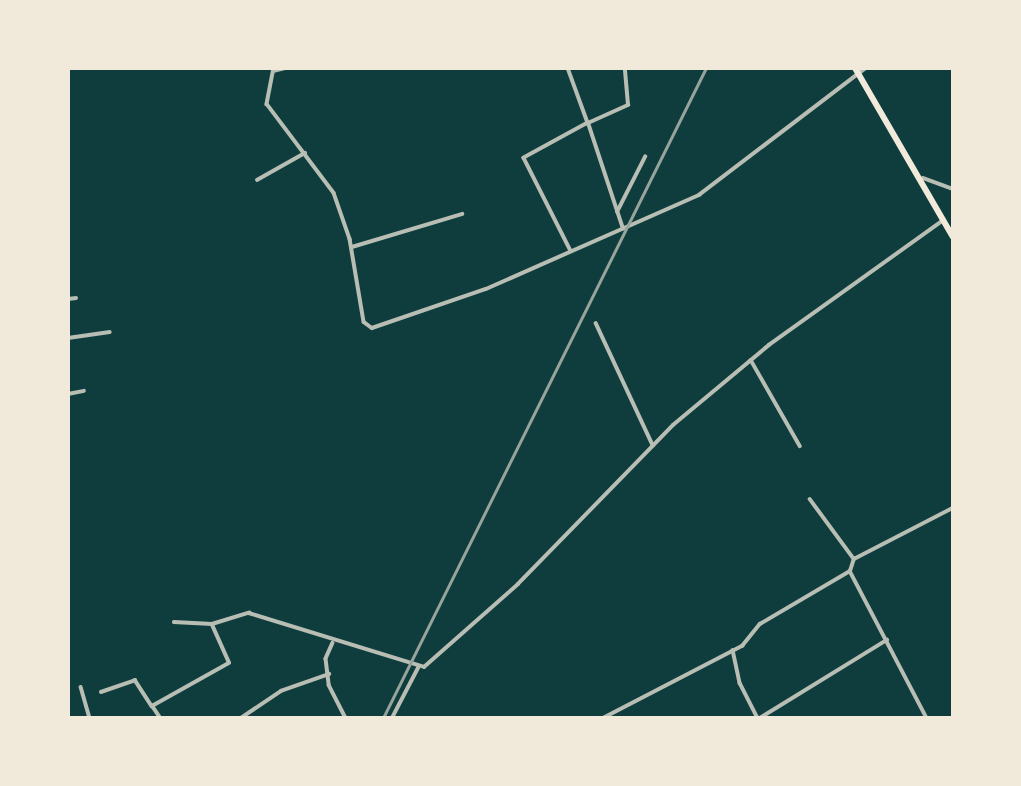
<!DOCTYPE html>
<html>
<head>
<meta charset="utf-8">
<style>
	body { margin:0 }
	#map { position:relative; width:1021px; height:786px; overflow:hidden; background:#0f3d3e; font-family:Roboto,sans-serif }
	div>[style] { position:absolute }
	.minor>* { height:3.5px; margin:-1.75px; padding:0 1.75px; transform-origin:1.75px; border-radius:1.75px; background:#b8beb3 }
	.trunk>* { height:6px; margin:-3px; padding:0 3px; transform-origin:3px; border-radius:3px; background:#f1e9da }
	.rail>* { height:2.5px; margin:-1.25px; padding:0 1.25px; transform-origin:1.25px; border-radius:1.25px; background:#97a49c }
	span { translate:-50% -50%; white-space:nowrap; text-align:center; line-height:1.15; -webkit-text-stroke:5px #f1e9da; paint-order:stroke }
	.frame { position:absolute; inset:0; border:70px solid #f1e9da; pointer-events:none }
</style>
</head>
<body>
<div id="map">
	<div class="minor">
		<div style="left:274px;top:68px;width:37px;rotate:101deg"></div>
		<div style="left:267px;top:104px;width:111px;rotate:53deg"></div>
		<div style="left:334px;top:193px;width:49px;rotate:70.8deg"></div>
		<div style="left:350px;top:239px;width:84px;rotate:80.4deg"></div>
		<div style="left:364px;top:322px;width:10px;rotate:37deg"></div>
		<div style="left:372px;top:328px;width:120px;rotate:-18.9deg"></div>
		<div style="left:486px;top:289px;width:233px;rotate:-23.8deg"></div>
		<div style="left:699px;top:195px;width:210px;rotate:-37.3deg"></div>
		<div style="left:568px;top:68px;width:59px;rotate:70deg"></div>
		<div style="left:588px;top:123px;width:73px;rotate:151.3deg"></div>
		<div style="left:524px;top:158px;width:104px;rotate:63.2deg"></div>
		<div style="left:273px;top:71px;width:12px;rotate:-14deg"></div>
		<div style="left:923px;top:178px;width:32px;rotate:20deg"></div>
		<div style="left:257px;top:180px;width:55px;rotate:-29.4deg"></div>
		<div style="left:617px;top:212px;width:62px;rotate:-63deg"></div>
		<div style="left:623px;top:229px;width:112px;rotate:-108.3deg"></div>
		<div style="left:588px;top:123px;width:44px;rotate:-24.2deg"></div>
		<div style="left:628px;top:105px;width:37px;rotate:-95deg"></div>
		<div style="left:352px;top:247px;width:115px;rotate:-16.7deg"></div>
		<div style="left:68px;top:299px;width:8px;rotate:-7deg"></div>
		<div style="left:596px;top:323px;width:135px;rotate:65deg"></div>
		<div style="left:68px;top:338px;width:42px;rotate:-8.1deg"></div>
		<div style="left:751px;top:360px;width:99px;rotate:60.3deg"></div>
		<div style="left:68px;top:394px;width:16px;rotate:-11deg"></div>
		<div style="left:810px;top:499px;width:74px;rotate:53.7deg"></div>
		<div style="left:850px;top:571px;width:166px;rotate:62.4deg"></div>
		<div style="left:174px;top:622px;width:38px;rotate:3deg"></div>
		<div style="left:212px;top:624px;width:39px;rotate:-17deg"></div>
		<div style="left:249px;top:613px;width:183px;rotate:17.1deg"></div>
		<div style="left:424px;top:667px;width:125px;rotate:-41.4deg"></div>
		<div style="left:518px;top:584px;width:222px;rotate:-45.7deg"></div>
		<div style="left:673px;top:425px;width:125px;rotate:-39.8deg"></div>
		<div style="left:769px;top:345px;width:213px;rotate:-35.6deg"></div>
		<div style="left:333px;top:643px;width:17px;rotate:114deg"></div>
		<div style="left:326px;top:659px;width:26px;rotate:83deg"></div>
		<div style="left:329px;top:685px;width:37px;rotate:63deg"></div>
		<div style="left:733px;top:650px;width:34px;rotate:78deg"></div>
		<div style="left:740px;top:683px;width:39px;rotate:63deg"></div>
		<div style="left:81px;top:687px;width:32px;rotate:74deg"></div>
		<div style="left:101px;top:692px;width:36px;rotate:-19deg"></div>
		<div style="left:135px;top:680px;width:31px;rotate:57deg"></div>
		<div style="left:160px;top:718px;width:14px;rotate:-124deg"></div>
		<div style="left:152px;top:706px;width:88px;rotate:-29.2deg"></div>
		<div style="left:229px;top:663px;width:42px;rotate:-114.1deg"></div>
		<div style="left:241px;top:718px;width:48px;rotate:-34deg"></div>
		<div style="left:281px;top:691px;width:51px;rotate:-19.5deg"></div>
		<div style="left:392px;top:718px;width:56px;rotate:-62.5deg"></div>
		<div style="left:603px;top:718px;width:157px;rotate:-27.4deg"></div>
		<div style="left:742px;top:646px;width:28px;rotate:-51deg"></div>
		<div style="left:760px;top:624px;width:104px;rotate:-30.5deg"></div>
		<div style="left:850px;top:571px;width:13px;rotate:-72deg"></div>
		<div style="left:854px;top:559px;width:111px;rotate:-27.3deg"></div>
		<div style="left:760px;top:718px;width:149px;rotate:-31.6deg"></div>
	</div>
	<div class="trunk">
		<div style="left:855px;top:68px;width:195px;rotate:59.9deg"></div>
	</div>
	<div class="rail">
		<div style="left:383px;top:718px;width:726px;rotate:-63.58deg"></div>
	</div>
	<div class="frame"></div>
</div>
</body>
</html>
